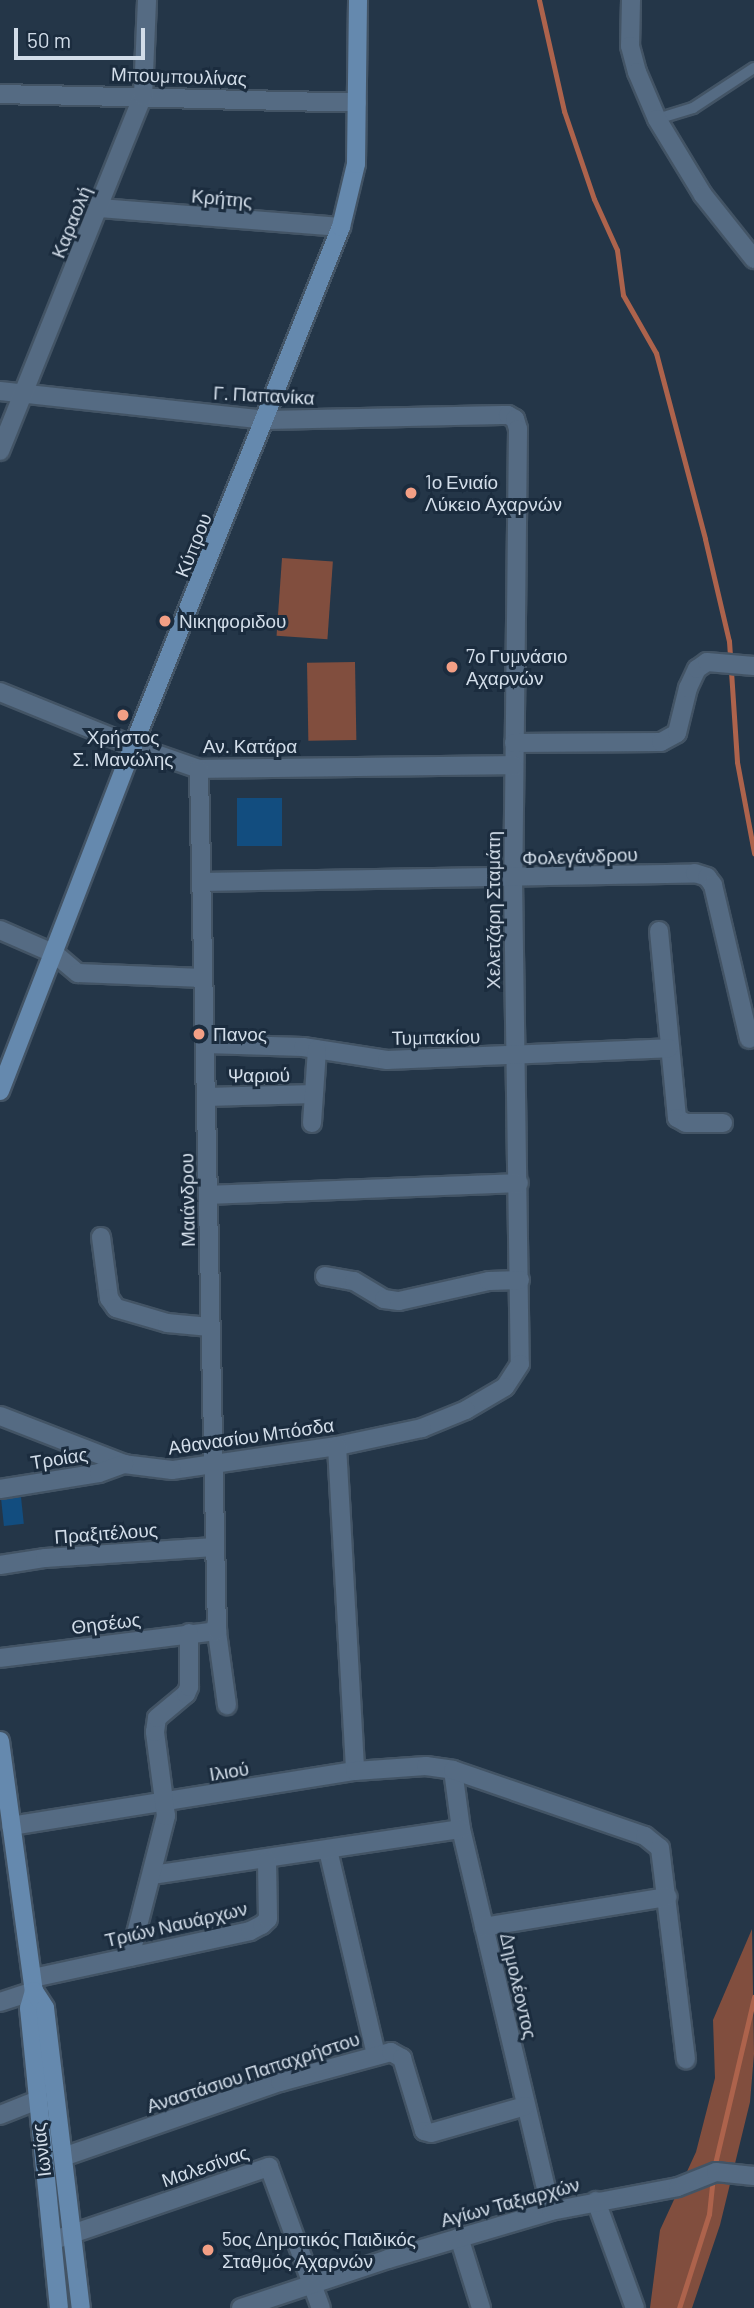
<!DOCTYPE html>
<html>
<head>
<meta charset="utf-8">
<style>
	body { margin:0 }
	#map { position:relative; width:754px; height:2308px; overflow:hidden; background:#243648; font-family:Barlow,sans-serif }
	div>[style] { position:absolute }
	.green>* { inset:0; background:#814e3e; transform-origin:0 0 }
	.stream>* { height:5px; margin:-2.5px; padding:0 2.5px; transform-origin:2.5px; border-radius:2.5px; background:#ad634c }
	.building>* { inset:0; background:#124d7f; transform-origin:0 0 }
	.roads { filter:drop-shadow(2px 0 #435465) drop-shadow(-2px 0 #435465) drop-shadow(0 2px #435465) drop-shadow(0 -2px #435465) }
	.lane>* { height:10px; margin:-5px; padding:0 5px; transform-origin:5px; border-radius:5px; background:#556b83 }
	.street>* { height:18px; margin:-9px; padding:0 9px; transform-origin:9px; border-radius:9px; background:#556b83 }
	.secondary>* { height:18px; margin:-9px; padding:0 9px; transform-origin:9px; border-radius:9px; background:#6589ae }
	.dots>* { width:19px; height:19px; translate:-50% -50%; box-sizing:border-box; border:4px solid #1b2c3e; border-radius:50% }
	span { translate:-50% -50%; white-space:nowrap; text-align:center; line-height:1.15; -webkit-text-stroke:6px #1b2c3e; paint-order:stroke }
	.street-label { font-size:19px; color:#d2dde9 }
	.poi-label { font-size:19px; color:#d2dde9 }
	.left { translate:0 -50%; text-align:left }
	.scale { position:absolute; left:14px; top:28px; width:131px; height:32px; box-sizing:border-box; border:4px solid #d2dde9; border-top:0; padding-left:9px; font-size:21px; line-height:24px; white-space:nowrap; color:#d2dde9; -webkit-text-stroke:5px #1b2c3e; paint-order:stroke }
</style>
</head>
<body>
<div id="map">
	<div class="green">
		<div style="left:282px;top:558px;width:51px;height:78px;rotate:4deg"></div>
		<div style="left:355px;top:662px;width:78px;height:48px;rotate:89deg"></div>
		<div style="clip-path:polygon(752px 1929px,754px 2054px,750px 2102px,720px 2225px,692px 2308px,650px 2308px,660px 2230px,696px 2152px,715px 2078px,713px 2020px)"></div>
	</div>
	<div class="stream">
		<div style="left:539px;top:0;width:114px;rotate:77.3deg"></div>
		<div style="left:564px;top:111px;width:93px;rotate:71.2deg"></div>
		<div style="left:594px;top:199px;width:56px;rotate:65.7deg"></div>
		<div style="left:617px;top:250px;width:45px;rotate:82.4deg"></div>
		<div style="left:623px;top:295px;width:67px;rotate:60.4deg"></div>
		<div style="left:656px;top:353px;width:192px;rotate:75.2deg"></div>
		<div style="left:705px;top:539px;width:105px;rotate:76.8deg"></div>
		<div style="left:729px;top:641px;width:121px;rotate:86.2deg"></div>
		<div style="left:737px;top:762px;width:93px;rotate:79.4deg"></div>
		<div style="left:714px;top:2168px;width:176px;rotate:-76.8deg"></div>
		<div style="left:679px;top:2308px;width:99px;rotate:-72.3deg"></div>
		<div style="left:709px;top:2214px;width:36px;rotate:-84deg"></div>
	</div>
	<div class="building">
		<div style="left:237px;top:798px;width:45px;height:48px"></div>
		<div style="left:21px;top:1497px;width:27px;height:20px;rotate:84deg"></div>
	</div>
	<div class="roads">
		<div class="lane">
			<div style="left:657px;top:119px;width:38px;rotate:-17deg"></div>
			<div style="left:693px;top:108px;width:73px;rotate:-33.3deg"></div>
		</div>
		<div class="street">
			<div style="left:631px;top:0;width:46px;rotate:91.2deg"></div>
			<div style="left:630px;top:46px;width:27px;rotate:75deg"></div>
			<div style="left:637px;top:72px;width:51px;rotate:66.9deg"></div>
			<div style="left:657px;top:119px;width:89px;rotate:58.8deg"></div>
			<div style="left:703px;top:195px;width:82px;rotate:51.4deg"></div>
			<div style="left:0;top:94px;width:357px;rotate:1.4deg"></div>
			<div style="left:99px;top:208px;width:243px;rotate:4.5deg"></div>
			<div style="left:0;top:391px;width:268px;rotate:6.2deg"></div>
			<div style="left:266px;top:420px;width:242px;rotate:-1.2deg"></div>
			<div style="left:508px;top:415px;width:8px;rotate:30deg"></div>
			<div style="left:515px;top:419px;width:10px;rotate:73deg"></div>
			<div style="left:518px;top:429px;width:450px;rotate:90.6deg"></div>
			<div style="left:513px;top:879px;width:485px;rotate:89.2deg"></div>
			<div style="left:520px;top:1364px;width:27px;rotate:123deg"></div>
			<div style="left:505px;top:1387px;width:45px;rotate:149.5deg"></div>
			<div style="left:466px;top:1410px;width:48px;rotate:157.8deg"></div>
			<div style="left:422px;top:1428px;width:87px;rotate:168deg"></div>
			<div style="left:337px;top:1446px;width:167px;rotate:171.7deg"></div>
			<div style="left:172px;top:1470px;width:48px;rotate:-172.9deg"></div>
			<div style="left:124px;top:1464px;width:133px;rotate:-158.8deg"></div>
			<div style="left:0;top:451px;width:383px;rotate:-68.1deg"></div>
			<div style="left:143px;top:96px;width:96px;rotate:-87.6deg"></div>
			<div style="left:0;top:692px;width:144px;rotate:22.1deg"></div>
			<div style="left:133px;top:746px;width:70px;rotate:19.2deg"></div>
			<div style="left:199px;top:769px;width:315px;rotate:-0.7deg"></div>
			<div style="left:514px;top:743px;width:147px;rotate:-0.4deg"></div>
			<div style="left:661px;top:742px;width:18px;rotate:-29deg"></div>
			<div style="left:677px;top:733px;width:46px;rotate:-76.3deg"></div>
			<div style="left:688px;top:688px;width:21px;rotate:-65deg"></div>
			<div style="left:697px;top:669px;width:12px;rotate:-35deg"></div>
			<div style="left:707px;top:662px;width:47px;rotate:4.9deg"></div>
			<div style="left:201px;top:882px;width:494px;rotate:-1deg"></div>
			<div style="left:695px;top:873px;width:13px;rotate:18deg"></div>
			<div style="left:707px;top:877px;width:10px;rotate:53deg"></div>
			<div style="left:713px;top:885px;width:158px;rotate:76.8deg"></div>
			<div style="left:0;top:930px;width:60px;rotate:23.6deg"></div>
			<div style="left:55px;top:954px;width:30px;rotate:40deg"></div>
			<div style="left:78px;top:973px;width:125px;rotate:2.3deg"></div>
			<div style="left:659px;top:931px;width:188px;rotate:84.5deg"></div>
			<div style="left:677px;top:1118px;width:10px;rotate:29deg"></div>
			<div style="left:686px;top:1123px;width:37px"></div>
			<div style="left:205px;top:1044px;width:98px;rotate:1.8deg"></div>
			<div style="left:303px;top:1047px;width:85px;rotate:8.8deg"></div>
			<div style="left:387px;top:1060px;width:282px;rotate:-2.4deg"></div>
			<div style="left:206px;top:1097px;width:108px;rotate:-1.6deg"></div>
			<div style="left:312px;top:1123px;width:74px;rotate:-86.1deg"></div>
			<div style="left:208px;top:1195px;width:311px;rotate:-2.2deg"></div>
			<div style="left:101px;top:1237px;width:62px;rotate:82.5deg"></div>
			<div style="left:109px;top:1298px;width:12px;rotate:55deg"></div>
			<div style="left:116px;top:1308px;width:53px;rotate:16.4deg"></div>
			<div style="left:167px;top:1323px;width:43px;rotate:5.3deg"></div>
			<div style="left:325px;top:1276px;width:29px;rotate:10deg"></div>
			<div style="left:354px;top:1281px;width:35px;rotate:31deg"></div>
			<div style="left:384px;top:1299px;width:15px;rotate:8deg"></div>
			<div style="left:399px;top:1301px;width:92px;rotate:-12.5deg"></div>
			<div style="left:489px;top:1281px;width:31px;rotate:-2deg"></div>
			<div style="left:337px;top:1446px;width:325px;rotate:86.8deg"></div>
			<div style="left:0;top:1489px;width:100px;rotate:-9.2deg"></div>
			<div style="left:99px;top:1473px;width:27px;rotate:-20deg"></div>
			<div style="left:0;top:1565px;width:46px;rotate:-8.8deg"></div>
			<div style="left:45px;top:1558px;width:170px;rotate:-3.7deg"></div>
			<div style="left:216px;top:1625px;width:81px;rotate:82.2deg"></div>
			<div style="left:0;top:1658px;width:219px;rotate:-7.1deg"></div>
			<div style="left:217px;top:1631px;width:862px;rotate:-91.2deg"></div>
			<div style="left:453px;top:1770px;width:60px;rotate:82.3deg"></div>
			<div style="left:461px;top:1829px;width:392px;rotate:76.7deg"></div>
			<div style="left:11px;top:1826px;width:348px;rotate:-9.1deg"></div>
			<div style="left:355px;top:1771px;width:71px;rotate:-4deg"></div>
			<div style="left:426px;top:1766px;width:27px;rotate:8deg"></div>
			<div style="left:453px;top:1770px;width:203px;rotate:19deg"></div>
			<div style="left:645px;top:1836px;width:19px;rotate:39deg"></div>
			<div style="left:660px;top:1848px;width:213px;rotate:83deg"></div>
			<div style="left:328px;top:1850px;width:211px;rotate:76.8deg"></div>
			<div style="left:152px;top:1875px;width:312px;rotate:-8.5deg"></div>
			<div style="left:484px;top:1927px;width:186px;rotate:-9.3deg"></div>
			<div style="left:130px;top:1957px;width:146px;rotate:-75.7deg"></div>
			<div style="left:166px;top:1816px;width:85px;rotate:-97.5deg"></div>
			<div style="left:155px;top:1732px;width:14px;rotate:-82deg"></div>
			<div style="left:157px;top:1718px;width:38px;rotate:-40deg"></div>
			<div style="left:186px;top:1694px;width:8px;rotate:-67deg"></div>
			<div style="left:189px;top:1687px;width:54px;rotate:-90deg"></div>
			<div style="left:33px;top:1978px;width:222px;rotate:-12.2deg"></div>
			<div style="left:250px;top:1931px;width:13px;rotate:-27deg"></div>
			<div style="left:262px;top:1925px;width:8px;rotate:-45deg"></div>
			<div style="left:268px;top:1919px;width:59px;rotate:-91deg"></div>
			<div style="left:0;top:2002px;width:36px;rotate:-18deg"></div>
			<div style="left:0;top:2115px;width:41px;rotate:-21.5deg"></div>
			<div style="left:63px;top:2157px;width:230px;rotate:-19.1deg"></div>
			<div style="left:280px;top:2082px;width:115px;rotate:-15.1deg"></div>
			<div style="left:391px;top:2052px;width:13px;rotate:29deg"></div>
			<div style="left:402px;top:2058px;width:76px;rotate:73.2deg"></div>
			<div style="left:424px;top:2131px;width:7px;rotate:16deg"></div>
			<div style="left:431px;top:2133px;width:98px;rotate:-16deg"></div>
			<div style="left:596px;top:2201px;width:114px;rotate:70deg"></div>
			<div style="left:459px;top:2237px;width:74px;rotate:72.8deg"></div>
			<div style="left:60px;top:2238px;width:221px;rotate:-18.8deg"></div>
			<div style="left:269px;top:2167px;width:150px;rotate:69.8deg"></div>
			<div style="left:241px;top:2308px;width:155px;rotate:-18.4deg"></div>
			<div style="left:388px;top:2259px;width:170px;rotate:-16.4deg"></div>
			<div style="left:551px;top:2211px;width:129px;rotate:-10.7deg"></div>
			<div style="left:678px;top:2187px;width:41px;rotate:-21.5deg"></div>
			<div style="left:716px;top:2172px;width:38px;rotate:6deg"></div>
		</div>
		<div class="secondary">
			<div style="left:0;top:1091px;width:370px;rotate:-68.9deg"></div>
			<div style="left:133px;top:746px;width:559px;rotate:-68.16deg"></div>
			<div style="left:341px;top:227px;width:65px;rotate:-76.6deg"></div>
			<div style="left:356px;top:164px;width:164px;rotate:-89.3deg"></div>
			<div style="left:0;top:1741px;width:252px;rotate:82.3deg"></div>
			<div style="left:34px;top:1991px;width:18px;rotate:106deg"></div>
			<div style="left:29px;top:2008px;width:301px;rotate:84.3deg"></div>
			<div style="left:34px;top:1991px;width:20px;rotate:57deg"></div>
			<div style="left:45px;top:2008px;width:302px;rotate:83.2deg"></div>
		</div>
	</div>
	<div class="dots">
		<div style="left:411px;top:493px;background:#f39f85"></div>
		<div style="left:165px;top:621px;background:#f39f85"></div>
		<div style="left:452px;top:667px;background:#f39f85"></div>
		<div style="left:123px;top:715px;background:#f39f85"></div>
		<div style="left:199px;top:1034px;background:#f39f85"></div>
		<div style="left:208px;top:2250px;background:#f39f85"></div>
	</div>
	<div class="street-label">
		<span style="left:179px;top:76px;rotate:2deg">Μπουμπουλίνας</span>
		<span style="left:222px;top:198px;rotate:5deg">Κρήτης</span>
		<span style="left:71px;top:222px;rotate:-68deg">Καραολή</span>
		<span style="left:264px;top:395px;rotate:3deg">Γ. Παπανίκα</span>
		<span style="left:193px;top:545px;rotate:-68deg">Κύπρου</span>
		<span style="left:250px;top:746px">Αν. Κατάρα</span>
		<span style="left:580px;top:856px;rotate:-2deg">Φολεγάνδρου</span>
		<span style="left:493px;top:910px;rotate:-90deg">Χελετζάρη Σταμάτη</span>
		<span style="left:436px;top:1037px;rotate:-1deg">Τυμπακίου</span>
		<span style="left:259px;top:1075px;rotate:-1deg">Ψαριού</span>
		<span style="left:187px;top:1200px;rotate:-91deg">Μαιάνδρου</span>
		<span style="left:251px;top:1436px;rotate:-8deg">Αθανασίου Μπόσδα</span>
		<span style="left:59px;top:1458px;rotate:-9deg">Τροίας</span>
		<span style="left:106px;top:1533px;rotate:-4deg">Πραξιτέλους</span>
		<span style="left:106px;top:1623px;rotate:-7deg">Θησέως</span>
		<span style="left:229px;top:1771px;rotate:-9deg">Ιλιού</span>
		<span style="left:176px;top:1924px;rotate:-13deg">Τριών Ναυάρχων</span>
		<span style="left:519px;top:1986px;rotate:77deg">Δημολέοντος</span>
		<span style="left:253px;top:2072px;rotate:-18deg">Αναστάσιου Παπαχρήστου</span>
		<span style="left:41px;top:2150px;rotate:-97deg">Ιωνίας</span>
		<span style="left:205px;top:2166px;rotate:-19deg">Μαλεσίνας</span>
		<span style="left:510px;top:2202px;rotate:-15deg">Αγίων Ταξιαρχών</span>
	</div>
	<div class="poi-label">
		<span class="left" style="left:425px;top:493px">1ο Ενιαίο<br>Λύκειο Αχαρνών</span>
		<span class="left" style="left:179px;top:621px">Νικηφοριδου</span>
		<span class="left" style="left:466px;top:667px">7ο Γυμνάσιο<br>Αχαρνών</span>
		<span style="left:123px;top:748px">Χρήστος<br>Σ. Μανώλης</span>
		<span class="left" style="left:213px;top:1034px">Πανος</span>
		<span class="left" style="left:222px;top:2250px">5ος Δημοτικός Παιδικός<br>Σταθμός Αχαρνών</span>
	</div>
	<div class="scale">50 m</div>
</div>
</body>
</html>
